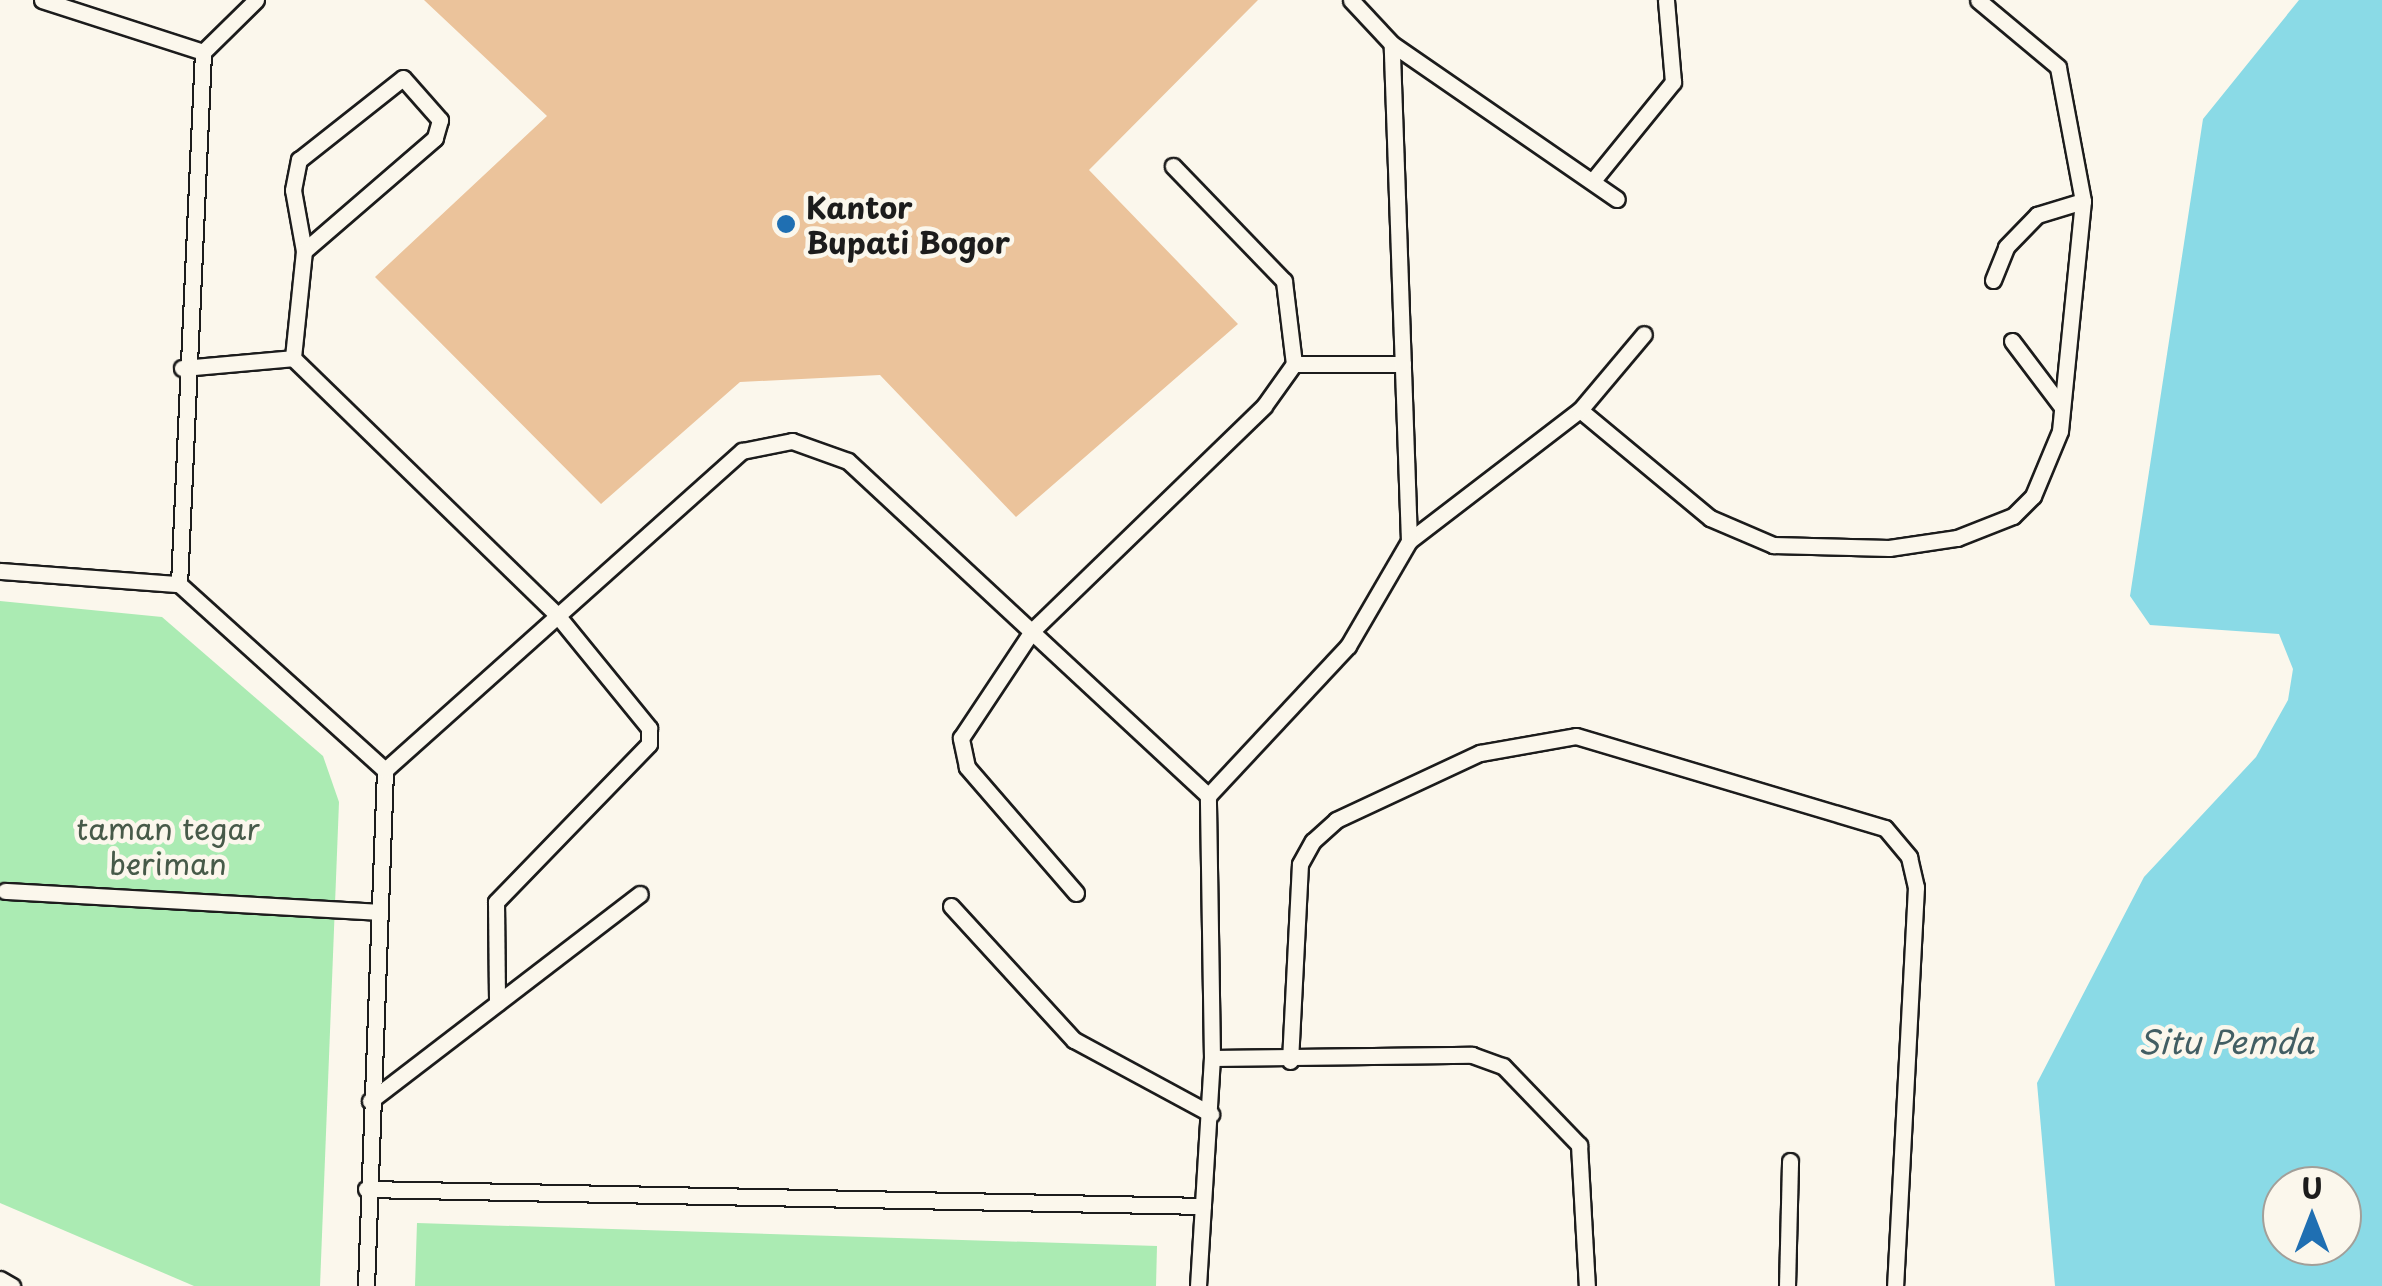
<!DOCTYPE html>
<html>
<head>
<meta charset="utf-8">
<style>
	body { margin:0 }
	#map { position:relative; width:2382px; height:1286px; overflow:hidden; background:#fbf7ec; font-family:"Playpen Sans",sans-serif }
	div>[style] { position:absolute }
	.green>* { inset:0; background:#abebb3 }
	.water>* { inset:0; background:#8adae6 }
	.building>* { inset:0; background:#ebc39b }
	.roads { filter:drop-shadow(2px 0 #1c1c1c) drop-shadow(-2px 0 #1c1c1c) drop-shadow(0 2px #1c1c1c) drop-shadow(0 -2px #1c1c1c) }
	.service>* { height:15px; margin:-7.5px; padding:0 7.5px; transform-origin:7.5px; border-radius:7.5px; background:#fbf7ec }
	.dots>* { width:28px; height:28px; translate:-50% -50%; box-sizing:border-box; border:5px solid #fbf7ec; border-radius:50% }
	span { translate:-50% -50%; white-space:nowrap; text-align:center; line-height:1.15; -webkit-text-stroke:9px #fbf7ec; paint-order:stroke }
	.poi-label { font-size:30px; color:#1c1c1c; font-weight:700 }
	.left { translate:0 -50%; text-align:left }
	.park-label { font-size:30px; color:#475a49 }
	.water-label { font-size:32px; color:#425e63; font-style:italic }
	.north { position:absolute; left:2262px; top:1166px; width:100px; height:100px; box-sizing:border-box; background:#fbf7ec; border:2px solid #a29f99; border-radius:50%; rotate:0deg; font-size:28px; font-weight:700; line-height:40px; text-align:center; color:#1c1c1c }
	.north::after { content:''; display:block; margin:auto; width:35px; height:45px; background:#1f6fb2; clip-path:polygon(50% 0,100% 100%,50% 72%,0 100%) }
</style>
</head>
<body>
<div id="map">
	<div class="green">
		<div style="clip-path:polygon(0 601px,162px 617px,323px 756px,339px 802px,320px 1286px,194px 1286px,0 1203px)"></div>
		<div style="clip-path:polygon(417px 1223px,1157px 1246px,1156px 1286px,415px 1286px)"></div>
	</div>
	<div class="water">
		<div style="clip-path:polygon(evenodd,2299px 0,2382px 0,2382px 1286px,2055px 1286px,2037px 1083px,2144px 877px,2256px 757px,2288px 700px,2293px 669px,2279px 634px,2150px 625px,2130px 596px,2203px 119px,2299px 0,2282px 1186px,2342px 1186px,2342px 1246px,2282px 1246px,2282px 1186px)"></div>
	</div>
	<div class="building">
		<div style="clip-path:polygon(424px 0,1258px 0,1089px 170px,1238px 324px,1016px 517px,880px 375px,740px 382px,601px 504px,375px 277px,547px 116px)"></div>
	</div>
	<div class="roads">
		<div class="service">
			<div style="left:42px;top:0;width:169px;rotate:17.9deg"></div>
			<div style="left:256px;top:0;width:74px;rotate:135.5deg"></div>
			<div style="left:203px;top:52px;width:533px;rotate:92.58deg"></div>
			<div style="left:179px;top:584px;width:278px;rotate:42.1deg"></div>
			<div style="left:1351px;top:0;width:60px;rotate:47deg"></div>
			<div style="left:1392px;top:44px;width:273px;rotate:34.6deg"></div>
			<div style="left:1595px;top:178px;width:124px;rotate:-50.9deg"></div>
			<div style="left:1673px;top:82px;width:82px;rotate:-94.9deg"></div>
			<div style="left:304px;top:251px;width:62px;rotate:-100.2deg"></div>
			<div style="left:293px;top:190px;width:31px;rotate:-79deg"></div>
			<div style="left:299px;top:160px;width:132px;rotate:-38.3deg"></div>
			<div style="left:403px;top:78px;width:56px;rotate:48.6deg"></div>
			<div style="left:440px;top:120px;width:19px;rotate:106deg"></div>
			<div style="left:435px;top:138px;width:173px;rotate:139.2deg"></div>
			<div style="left:304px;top:251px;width:108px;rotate:95.9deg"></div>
			<div style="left:293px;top:358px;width:368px;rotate:44.2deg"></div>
			<div style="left:557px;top:615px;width:146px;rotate:50.8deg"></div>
			<div style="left:649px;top:728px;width:16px;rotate:90deg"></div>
			<div style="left:649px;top:744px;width:220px;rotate:134.1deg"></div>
			<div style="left:496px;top:902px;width:101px;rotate:89.4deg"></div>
			<div style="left:1993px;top:280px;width:35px;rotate:-68deg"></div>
			<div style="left:2006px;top:247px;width:45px;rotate:-45.9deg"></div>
			<div style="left:2037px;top:215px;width:48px;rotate:-16.9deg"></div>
			<div style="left:2012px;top:341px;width:83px;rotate:52.9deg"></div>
			<div style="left:1294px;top:364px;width:109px"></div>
			<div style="left:182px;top:368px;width:111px;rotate:-5.1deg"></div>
			<div style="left:1580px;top:410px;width:169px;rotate:39.7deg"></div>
			<div style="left:1710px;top:518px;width:69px;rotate:23.2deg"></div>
			<div style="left:1773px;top:545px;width:116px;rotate:1.5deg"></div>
			<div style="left:1889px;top:548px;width:69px;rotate:-8.4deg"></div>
			<div style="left:1957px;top:538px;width:60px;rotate:-21.4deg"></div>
			<div style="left:2013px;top:516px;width:28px;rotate:-45deg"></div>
			<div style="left:2033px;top:496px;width:70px;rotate:-67.4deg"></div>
			<div style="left:2060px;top:431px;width:231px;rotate:-84.3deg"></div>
			<div style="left:2083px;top:201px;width:136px;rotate:-100.6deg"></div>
			<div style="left:2058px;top:67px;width:104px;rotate:-140.1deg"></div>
			<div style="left:1409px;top:541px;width:215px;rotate:-37.5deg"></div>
			<div style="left:1580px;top:410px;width:99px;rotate:-49.9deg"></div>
			<div style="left:0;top:571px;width:179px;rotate:4.2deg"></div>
			<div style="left:5px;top:891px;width:374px;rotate:3.2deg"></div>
			<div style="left:1076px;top:893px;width:167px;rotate:-130.9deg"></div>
			<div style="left:967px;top:767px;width:30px;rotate:-102deg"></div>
			<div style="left:961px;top:738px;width:128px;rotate:-56.4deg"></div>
			<div style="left:1032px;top:631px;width:323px;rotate:-44.1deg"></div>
			<div style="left:1264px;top:406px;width:52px;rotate:-54.5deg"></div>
			<div style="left:1294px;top:364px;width:84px;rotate:-96.9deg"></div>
			<div style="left:1284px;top:281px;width:160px;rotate:-134deg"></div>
			<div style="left:951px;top:906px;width:182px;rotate:47.5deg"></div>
			<div style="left:1074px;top:1040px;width:156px;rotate:28.4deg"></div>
			<div style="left:1212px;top:1058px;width:260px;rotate:-0.7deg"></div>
			<div style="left:1472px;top:1055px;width:33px;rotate:20deg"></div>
			<div style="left:1503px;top:1066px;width:110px;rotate:46.1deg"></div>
			<div style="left:1579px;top:1145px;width:141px;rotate:86.8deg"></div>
			<div style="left:1290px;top:1061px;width:197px;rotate:-87.1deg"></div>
			<div style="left:1300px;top:864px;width:26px;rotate:-61deg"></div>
			<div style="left:1313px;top:841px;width:31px;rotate:-42deg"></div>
			<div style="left:1336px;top:820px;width:159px;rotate:-25deg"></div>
			<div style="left:1480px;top:753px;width:97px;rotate:-10deg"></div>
			<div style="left:1576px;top:736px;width:322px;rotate:16.6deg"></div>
			<div style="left:1885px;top:828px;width:38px;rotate:50deg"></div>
			<div style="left:1909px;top:857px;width:31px;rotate:77deg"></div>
			<div style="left:1916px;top:887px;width:400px;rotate:93deg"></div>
			<div style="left:370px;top:1101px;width:340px;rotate:-37.5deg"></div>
			<div style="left:366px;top:1189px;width:837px;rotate:1.16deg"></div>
			<div style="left:0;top:1279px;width:14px;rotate:30deg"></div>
			<div style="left:366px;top:1286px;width:516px;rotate:-87.89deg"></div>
			<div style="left:385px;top:770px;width:479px;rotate:-41.8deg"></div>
			<div style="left:742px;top:451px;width:51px;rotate:-11.3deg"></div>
			<div style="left:792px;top:441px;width:59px;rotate:19.7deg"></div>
			<div style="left:848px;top:461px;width:492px;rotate:42.9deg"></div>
			<div style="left:1198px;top:1286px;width:228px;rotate:-86.5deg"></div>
			<div style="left:1212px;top:1058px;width:262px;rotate:-90.9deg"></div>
			<div style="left:1208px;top:796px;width:205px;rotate:-47deg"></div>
			<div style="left:1348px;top:646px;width:121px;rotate:-59.8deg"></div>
			<div style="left:1409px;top:541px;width:497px;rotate:-92deg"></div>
			<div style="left:1787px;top:1286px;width:125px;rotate:-88.6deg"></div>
		</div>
	</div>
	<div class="dots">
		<div style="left:786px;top:224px;background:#1f6fb2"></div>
	</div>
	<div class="poi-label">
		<span class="left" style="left:806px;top:224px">Kantor<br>Bupati Bogor</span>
	</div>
	<div class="park-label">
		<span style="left:168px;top:845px">taman tegar<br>beriman</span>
	</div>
	<div class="water-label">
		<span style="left:2226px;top:1041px">Situ Pemda</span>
	</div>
	<div class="north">U</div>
</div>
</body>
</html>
